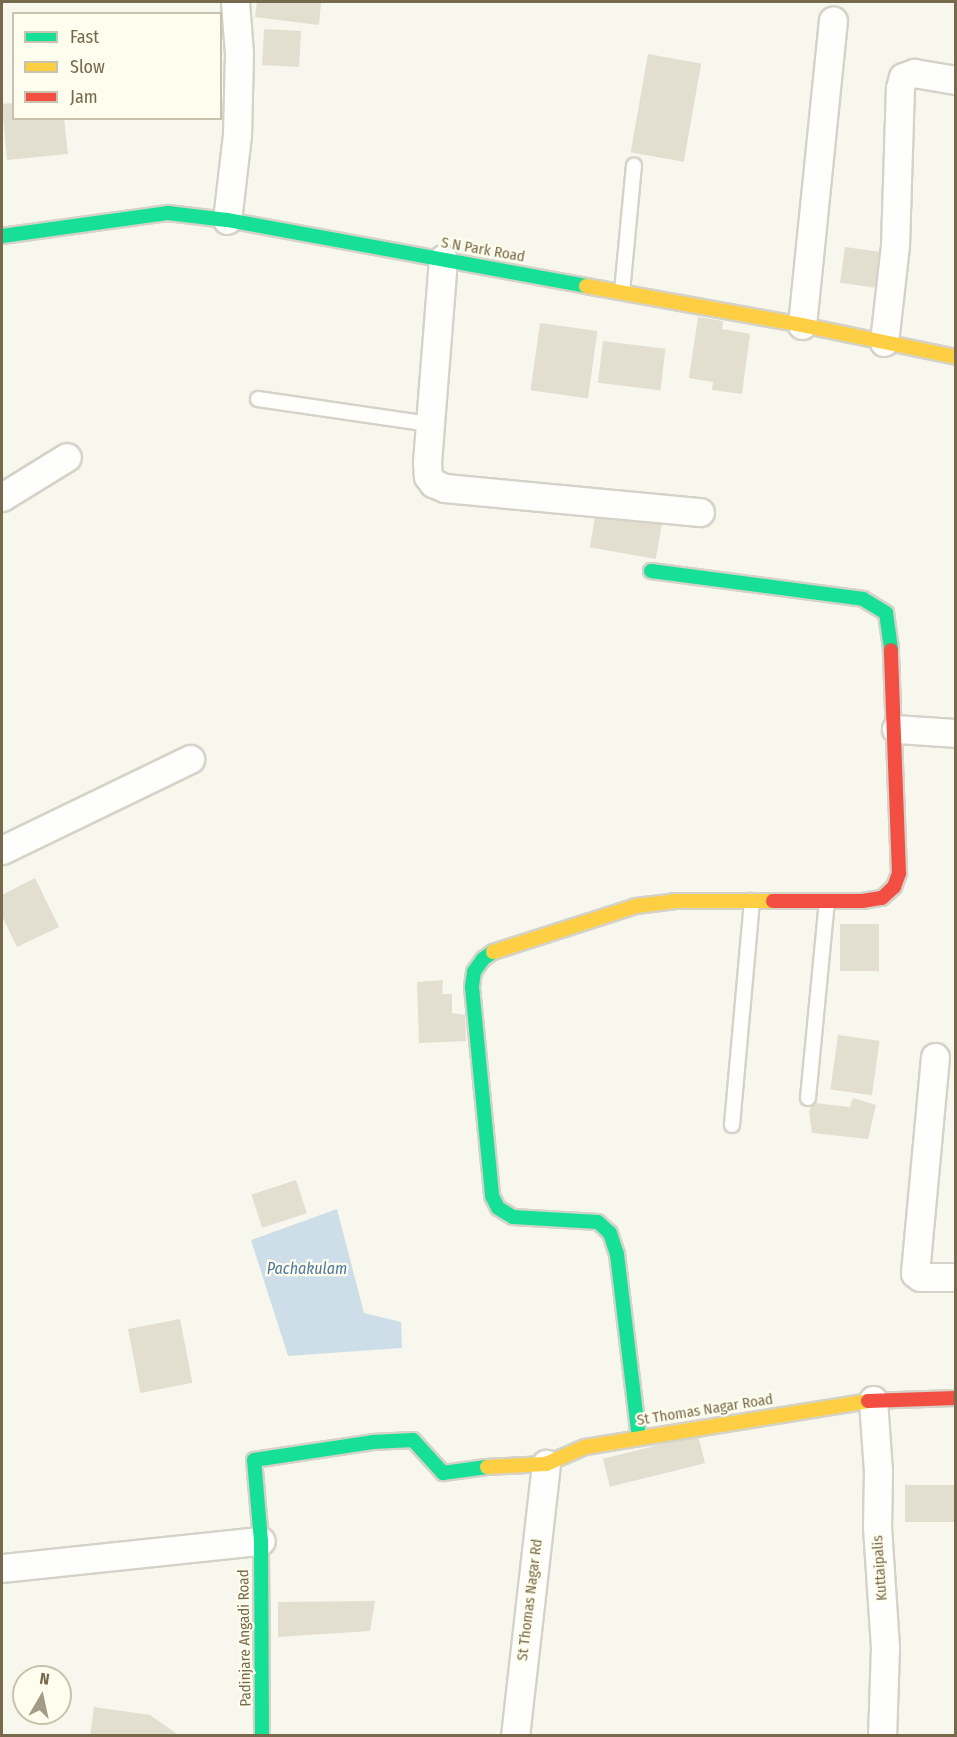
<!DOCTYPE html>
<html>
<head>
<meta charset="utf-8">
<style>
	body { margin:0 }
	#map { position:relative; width:957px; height:1737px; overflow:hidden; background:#f8f7ed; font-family:"Fira Sans Condensed",sans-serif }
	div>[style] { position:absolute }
	.water>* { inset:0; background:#cedee9 }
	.building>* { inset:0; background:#e2dfd1; transform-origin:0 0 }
	.roads { filter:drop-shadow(2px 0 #d5d2c8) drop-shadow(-2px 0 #d5d2c8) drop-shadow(0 2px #d5d2c8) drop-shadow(0 -2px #d5d2c8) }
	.lane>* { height:14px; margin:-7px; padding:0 7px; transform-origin:7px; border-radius:7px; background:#fefefc }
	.street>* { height:27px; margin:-13.5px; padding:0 13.5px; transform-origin:13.5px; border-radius:13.5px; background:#fefefc }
	.fast>* { height:14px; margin:-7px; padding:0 7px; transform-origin:7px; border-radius:7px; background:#16e098 }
	.slow>* { height:14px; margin:-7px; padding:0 7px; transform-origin:7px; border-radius:7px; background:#ffcf43 }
	.jam>* { height:14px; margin:-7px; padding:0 7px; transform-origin:7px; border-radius:7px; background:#f24e42 }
	span { translate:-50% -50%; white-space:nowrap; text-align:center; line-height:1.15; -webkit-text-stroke:4.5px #fffeee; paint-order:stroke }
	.street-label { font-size:15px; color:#77694b }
	.water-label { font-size:16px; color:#4d78a0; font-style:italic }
	.frame { position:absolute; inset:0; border:3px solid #77694b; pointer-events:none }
	.legend { position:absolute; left:12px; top:12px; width:210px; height:108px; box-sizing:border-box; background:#fffeee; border:2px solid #c9c2ad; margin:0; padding:8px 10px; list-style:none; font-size:18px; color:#77694b }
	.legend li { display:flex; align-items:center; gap:12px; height:30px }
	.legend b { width:30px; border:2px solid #c9c2ad }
	.north { position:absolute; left:12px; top:1665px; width:60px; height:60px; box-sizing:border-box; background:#fffeee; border:2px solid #c9c2ad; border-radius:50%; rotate:9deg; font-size:16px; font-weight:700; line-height:24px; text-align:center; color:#77694b }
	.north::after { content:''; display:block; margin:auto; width:21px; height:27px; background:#a49b84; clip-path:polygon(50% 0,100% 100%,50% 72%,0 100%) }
</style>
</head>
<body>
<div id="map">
	<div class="water">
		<div style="clip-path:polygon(337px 1209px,364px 1313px,401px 1322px,402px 1348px,288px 1356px,251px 1240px)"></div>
	</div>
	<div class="building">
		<div style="clip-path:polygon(257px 2px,321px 2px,319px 25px,255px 17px)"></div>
		<div style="left:264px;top:29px;width:37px;height:36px;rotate:3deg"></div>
		<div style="left:648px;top:54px;width:54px;height:100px;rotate:10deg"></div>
		<div style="clip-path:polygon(14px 103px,14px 118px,64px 118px,68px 154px,7px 160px,2px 104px)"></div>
		<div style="left:845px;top:247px;width:43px;height:36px;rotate:8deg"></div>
		<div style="clip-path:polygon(698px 317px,723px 321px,722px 329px,750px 334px,742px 394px,712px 390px,713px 382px,689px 378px)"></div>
		<div style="left:540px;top:323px;width:58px;height:68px;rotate:8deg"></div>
		<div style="left:603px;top:341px;width:63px;height:42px;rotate:7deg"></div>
		<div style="left:597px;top:506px;width:67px;height:42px;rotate:10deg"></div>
		<div style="clip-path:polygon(35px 878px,59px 927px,17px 947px,2px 916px,2px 895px)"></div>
		<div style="left:840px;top:924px;width:39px;height:47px"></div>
		<div style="clip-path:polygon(443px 980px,442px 994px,452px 994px,452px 1013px,465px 1015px,466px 1041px,419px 1043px,417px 982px)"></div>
		<div style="left:838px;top:1035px;width:42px;height:55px;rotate:8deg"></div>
		<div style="clip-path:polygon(853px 1098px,876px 1105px,868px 1139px,812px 1133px,809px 1111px,814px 1103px,850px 1107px)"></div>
		<div style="left:296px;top:1180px;width:35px;height:47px;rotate:72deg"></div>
		<div style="left:180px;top:1319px;width:65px;height:53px;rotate:79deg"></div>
		<div style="left:698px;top:1435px;width:29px;height:98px;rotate:76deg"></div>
		<div style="left:905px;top:1485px;width:51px;height:37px"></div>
		<div style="clip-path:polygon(375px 1601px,370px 1631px,278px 1637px,278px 1602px)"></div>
		<div style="clip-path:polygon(94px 1707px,150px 1715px,180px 1736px,90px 1736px)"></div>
	</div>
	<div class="roads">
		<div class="lane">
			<div style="left:622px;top:292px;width:127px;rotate:-84.6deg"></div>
			<div style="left:258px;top:399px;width:174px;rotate:8.3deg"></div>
			<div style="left:808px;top:1098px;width:197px;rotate:-84.5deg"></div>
			<div style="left:732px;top:1125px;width:225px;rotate:-84.9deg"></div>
		</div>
		<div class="street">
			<div style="left:227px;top:220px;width:86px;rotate:-83.3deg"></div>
			<div style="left:237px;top:135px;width:82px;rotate:-88.6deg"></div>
			<div style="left:239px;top:53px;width:51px;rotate:-94.5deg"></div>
			<div style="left:443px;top:259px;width:205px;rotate:94.5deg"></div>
			<div style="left:427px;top:463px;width:13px;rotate:86deg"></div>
			<div style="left:428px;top:476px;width:9px;rotate:54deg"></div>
			<div style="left:433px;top:483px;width:13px;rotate:23deg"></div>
			<div style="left:445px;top:488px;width:256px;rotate:5.4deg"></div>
			<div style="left:802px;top:325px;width:306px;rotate:-84.2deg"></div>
			<div style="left:884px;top:342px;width:98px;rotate:-83.5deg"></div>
			<div style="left:895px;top:245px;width:157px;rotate:-88.2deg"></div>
			<div style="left:900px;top:88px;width:11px;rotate:-75deg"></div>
			<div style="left:903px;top:77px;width:12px;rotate:-20deg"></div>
			<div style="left:914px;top:73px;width:43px;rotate:9.5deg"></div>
			<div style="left:2px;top:497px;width:76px;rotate:-31.6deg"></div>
			<div style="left:896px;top:729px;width:60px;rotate:3.8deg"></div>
			<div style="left:2px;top:850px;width:209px;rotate:-25.8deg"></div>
			<div style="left:935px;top:1057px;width:217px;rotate:95.3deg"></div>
			<div style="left:915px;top:1273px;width:6px;rotate:39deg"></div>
			<div style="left:920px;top:1277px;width:36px"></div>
			<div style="left:873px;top:1400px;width:71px;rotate:86deg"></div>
			<div style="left:878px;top:1471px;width:56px;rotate:91deg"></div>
			<div style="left:877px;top:1527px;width:120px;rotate:86.2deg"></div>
			<div style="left:885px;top:1647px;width:89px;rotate:91.9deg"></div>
			<div style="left:2px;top:1568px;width:260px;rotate:-6deg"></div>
			<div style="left:515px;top:1736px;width:274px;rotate:-83.5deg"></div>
		</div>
		<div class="fast">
			<div style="left:2px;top:236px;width:168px;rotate:-7.9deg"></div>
			<div style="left:168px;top:213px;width:59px;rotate:6.8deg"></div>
			<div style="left:227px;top:220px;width:365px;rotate:10.4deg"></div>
			<div style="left:651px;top:571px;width:214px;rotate:7.5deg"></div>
			<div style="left:863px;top:599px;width:27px;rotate:31deg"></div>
			<div style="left:886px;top:613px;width:37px;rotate:82deg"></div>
			<div style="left:493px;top:952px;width:12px;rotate:145deg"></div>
			<div style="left:483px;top:959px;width:16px;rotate:125deg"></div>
			<div style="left:474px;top:972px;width:15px;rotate:98deg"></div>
			<div style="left:472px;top:987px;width:210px;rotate:84.5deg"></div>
			<div style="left:492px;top:1196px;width:13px;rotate:63deg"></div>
			<div style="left:498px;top:1208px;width:17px;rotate:31deg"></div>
			<div style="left:513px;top:1217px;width:85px;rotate:3.4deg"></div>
			<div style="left:598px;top:1222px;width:16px;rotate:43deg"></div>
			<div style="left:610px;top:1233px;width:22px;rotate:72deg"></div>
			<div style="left:617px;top:1254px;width:185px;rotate:83.2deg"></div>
			<div style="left:262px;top:1736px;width:195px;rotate:-90.3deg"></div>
			<div style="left:261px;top:1541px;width:81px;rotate:-94.9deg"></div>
			<div style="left:254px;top:1460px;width:120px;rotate:-8.6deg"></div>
			<div style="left:373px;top:1442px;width:40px;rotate:-2.9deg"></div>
			<div style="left:413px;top:1440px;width:45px;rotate:47.7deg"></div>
			<div style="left:443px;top:1473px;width:44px;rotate:-7.8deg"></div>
		</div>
		<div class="slow">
			<div style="left:586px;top:286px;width:219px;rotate:10.2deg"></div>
			<div style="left:802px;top:325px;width:157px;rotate:11.7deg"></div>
			<div style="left:493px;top:952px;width:150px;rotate:-17.8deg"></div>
			<div style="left:636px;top:906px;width:38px;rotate:-7deg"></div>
			<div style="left:674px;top:901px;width:99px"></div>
			<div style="left:487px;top:1467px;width:59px;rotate:-2.9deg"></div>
			<div style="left:546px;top:1464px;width:43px;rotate:-23.6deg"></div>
			<div style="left:585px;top:1447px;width:287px;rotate:-9.2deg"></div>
		</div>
		<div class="jam">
			<div style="left:773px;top:901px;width:89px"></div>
			<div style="left:862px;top:901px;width:20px;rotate:-9deg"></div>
			<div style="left:882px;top:898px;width:16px;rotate:-43deg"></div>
			<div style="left:894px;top:887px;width:15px;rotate:-70deg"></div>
			<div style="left:899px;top:873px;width:223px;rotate:-92.1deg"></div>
			<div style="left:868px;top:1401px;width:88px;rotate:-2deg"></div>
		</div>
	</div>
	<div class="street-label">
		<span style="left:483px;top:250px;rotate:10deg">S N Park Road</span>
		<span style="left:705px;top:1410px;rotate:-9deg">St Thomas Nagar Road</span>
		<span style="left:880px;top:1568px;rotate:-94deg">Kuttaipalis</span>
		<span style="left:530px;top:1600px;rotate:-83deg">St Thomas Nagar Rd</span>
		<span style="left:245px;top:1638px;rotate:-91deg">Padinjare Angadi Road</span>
	</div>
	<div class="water-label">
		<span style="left:307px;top:1269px">Pachakulam</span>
	</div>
	<div class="frame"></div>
	<ul class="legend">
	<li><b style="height:8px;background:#16e098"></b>Fast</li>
	<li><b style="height:8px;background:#ffcf43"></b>Slow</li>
	<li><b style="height:8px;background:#f24e42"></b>Jam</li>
	</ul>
	<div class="north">N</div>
</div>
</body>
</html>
